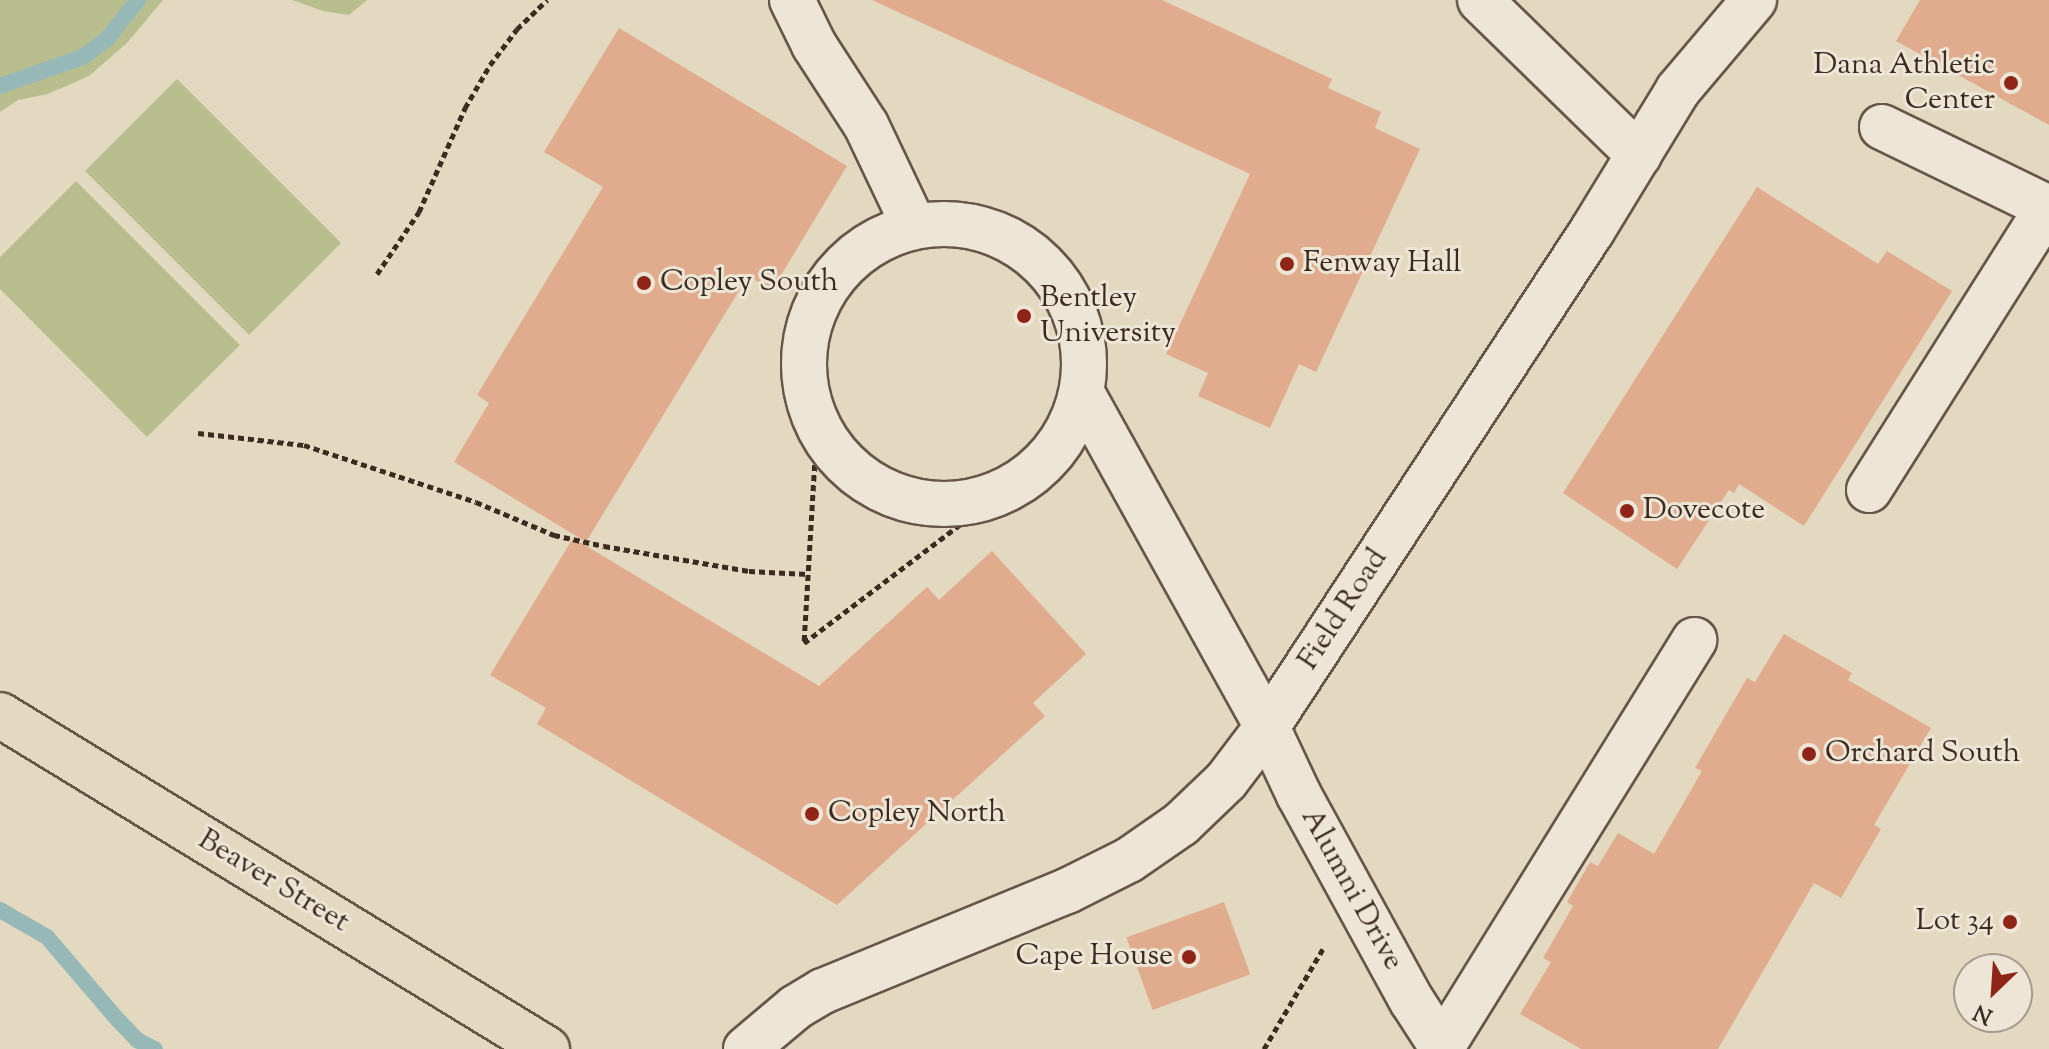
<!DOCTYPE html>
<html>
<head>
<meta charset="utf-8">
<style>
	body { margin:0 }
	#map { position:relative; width:2049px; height:1049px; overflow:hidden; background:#e3d9c0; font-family:"Sorts Mill Goudy",serif }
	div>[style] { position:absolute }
	.green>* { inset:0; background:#b9be8e; transform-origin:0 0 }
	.stream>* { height:16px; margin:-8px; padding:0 8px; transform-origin:8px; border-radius:8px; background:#96b9b8 }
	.building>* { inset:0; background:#e0ac8d; transform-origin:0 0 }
	.path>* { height:5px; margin-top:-2.5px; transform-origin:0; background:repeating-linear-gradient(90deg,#3c2b21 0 6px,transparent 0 10px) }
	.roads { filter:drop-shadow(2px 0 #665649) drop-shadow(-2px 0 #665649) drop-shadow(0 2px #665649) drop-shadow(0 -2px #665649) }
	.minor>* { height:44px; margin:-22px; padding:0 22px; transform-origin:22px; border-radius:22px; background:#ede6d6 }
	.minor>.ring { margin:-22px; padding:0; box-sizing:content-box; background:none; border:44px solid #ede6d6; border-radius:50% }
	.major>* { height:44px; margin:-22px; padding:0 22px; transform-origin:22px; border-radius:22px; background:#e3d9c0 }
	.dots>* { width:22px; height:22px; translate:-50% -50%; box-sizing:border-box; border:4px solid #ede6d6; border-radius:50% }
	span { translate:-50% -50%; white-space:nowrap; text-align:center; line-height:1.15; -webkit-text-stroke:6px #ede6d6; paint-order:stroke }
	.poi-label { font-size:30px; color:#3c2b21 }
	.right { translate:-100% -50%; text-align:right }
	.left { translate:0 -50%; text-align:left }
	.street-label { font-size:30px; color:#3c2b21 }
	.north { position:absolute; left:1953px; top:953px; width:80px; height:80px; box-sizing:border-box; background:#ede6d6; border:2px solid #a69b8e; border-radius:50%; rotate:205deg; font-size:22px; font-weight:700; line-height:32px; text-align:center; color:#3c2b21 }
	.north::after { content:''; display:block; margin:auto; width:28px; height:36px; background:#8f2418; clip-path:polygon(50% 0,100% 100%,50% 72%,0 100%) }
</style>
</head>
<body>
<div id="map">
	<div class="green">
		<div style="clip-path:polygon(0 0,163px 0,127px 43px,89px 76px,48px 94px,18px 100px,0 112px)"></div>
		<div style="clip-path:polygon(292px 0,367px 0,349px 15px,323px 11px)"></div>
		<div style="left:177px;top:79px;width:232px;height:130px;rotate:45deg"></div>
		<div style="clip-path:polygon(76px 181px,240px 345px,147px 437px,0 289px,0 257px)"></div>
	</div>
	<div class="stream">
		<div style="left:0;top:86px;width:88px;rotate:-19.3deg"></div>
		<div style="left:83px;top:57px;width:30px;rotate:-37deg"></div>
		<div style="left:107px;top:39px;width:50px;rotate:-51.5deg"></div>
		<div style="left:0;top:910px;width:54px;rotate:29.9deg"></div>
		<div style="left:47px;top:937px;width:109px;rotate:49.5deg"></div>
		<div style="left:118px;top:1020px;width:28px;rotate:46deg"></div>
		<div style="left:137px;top:1040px;width:20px;rotate:27deg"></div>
	</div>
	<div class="building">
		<div style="clip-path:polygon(872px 0,1162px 0,1332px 79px,1328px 88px,1381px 112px,1375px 128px,1420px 149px,1316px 372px,1299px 364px,1270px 428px,1198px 396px,1208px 373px,1166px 354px,1250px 174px)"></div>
		<div style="clip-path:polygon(1920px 0,2049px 0,2049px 125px,1896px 41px)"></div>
		<div style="clip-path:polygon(619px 28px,847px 166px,772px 290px,748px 276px,586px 542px,454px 462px,489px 403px,477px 395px,603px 187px,544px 152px)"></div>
		<div style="clip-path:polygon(1757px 187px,1878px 264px,1887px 251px,1952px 291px,1804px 526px,1739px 484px,1734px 493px,1729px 490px,1677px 569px,1563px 493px)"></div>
		<div style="clip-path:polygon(573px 538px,819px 686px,927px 587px,939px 600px,992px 551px,1086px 654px,1033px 703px,1045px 716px,837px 905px,537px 724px,546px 708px,490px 675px)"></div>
		<div style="clip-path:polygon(1784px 634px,1852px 673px,1848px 680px,1931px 728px,1874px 825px,1881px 829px,1841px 898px,1814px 883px,1718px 1049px,1581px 1049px,1520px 1014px,1551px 962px,1543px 958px,1573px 906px,1567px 902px,1590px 862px,1598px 866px,1618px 833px,1654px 854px,1702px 771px,1695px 768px,1747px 678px,1755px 682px)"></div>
		<div style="left:1224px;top:902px;width:77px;height:104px;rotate:70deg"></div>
	</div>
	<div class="path">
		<div style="left:377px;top:274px;width:75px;rotate:-55.9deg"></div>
		<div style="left:419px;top:212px;width:114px;rotate:-66.1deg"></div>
		<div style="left:465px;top:108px;width:50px;rotate:-59.8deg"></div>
		<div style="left:490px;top:65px;width:45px;rotate:-53.1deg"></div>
		<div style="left:517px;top:29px;width:42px;rotate:-44deg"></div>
		<div style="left:817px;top:425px;width:218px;rotate:93.4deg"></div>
		<div style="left:804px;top:643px;width:246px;rotate:-37.2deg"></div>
		<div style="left:198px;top:433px;width:107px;rotate:6.5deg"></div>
		<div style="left:304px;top:445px;width:181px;rotate:18.3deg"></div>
		<div style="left:476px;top:502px;width:85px;rotate:22.9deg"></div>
		<div style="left:554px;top:535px;width:51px;rotate:12.4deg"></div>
		<div style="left:604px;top:546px;width:147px;rotate:9.8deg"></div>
		<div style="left:749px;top:571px;width:59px;rotate:2.9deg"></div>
		<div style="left:1264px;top:1049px;width:118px;rotate:-59.5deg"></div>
	</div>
	<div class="roads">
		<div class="minor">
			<div style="left:792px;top:0;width:50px;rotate:63.9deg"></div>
			<div style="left:814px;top:45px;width:95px;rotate:57deg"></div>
			<div style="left:866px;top:125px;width:112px;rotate:64.6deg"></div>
			<div style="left:1480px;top:0;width:222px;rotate:44.3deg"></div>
			<div style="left:1882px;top:127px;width:186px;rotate:25.9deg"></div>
			<div class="ring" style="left:804px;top:224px;width:236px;height:236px"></div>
			<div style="left:1082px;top:393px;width:382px;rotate:61deg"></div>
			<div style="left:1267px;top:727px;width:75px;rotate:64.8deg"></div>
			<div style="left:1299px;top:795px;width:235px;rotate:61.3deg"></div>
			<div style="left:1412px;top:1001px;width:57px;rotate:57.1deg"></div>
			<div style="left:1869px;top:490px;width:335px;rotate:-57.7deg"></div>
			<div style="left:1442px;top:1047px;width:479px;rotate:-58.2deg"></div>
			<div style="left:746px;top:1049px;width:65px;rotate:-40deg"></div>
			<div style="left:796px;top:1007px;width:31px;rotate:-31deg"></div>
			<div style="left:823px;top:991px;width:264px;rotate:-22.3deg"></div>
			<div style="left:1067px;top:891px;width:69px;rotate:-26.6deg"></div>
			<div style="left:1129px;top:860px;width:63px;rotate:-34.7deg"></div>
			<div style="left:1181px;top:824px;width:62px;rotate:-43.7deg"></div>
			<div style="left:1226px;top:781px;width:68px;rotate:-52.8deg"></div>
			<div style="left:1267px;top:727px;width:593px;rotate:-56.77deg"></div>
			<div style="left:1592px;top:231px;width:165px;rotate:-58.6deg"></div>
			<div style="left:1678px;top:90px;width:118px;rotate:-49.8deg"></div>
		</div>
		<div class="major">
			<div style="left:0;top:715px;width:641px;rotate:31.41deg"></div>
		</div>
	</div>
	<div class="dots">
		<div style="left:2011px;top:83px;background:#8f2418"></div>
		<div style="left:1287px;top:264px;background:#8f2418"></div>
		<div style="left:644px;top:283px;background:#8f2418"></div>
		<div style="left:1024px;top:316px;background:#8f2418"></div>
		<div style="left:1627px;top:511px;background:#8f2418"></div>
		<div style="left:1809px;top:754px;background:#8f2418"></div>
		<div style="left:812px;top:814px;background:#8f2418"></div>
		<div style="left:2010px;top:922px;background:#8f2418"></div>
		<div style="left:1189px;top:957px;background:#8f2418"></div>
	</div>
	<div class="poi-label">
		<span class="right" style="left:1995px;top:83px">Dana Athletic<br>Center</span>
		<span class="left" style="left:1303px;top:264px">Fenway Hall</span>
		<span class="left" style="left:660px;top:283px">Copley South</span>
		<span class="left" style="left:1040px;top:316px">Bentley<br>University</span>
		<span class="left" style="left:1643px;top:511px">Dovecote</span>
		<span class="left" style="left:1825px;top:754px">Orchard South</span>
		<span class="left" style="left:828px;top:814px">Copley North</span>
		<span class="right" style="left:1994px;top:922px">Lot 34</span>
		<span class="right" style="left:1173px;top:957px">Cape House</span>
	</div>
	<div class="street-label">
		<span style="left:1344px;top:610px;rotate:-57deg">Field Road</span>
		<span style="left:273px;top:882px;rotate:31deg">Beaver Street</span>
		<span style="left:1351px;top:890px;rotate:61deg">Alumni Drive</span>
	</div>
	<div class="north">N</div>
</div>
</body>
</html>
